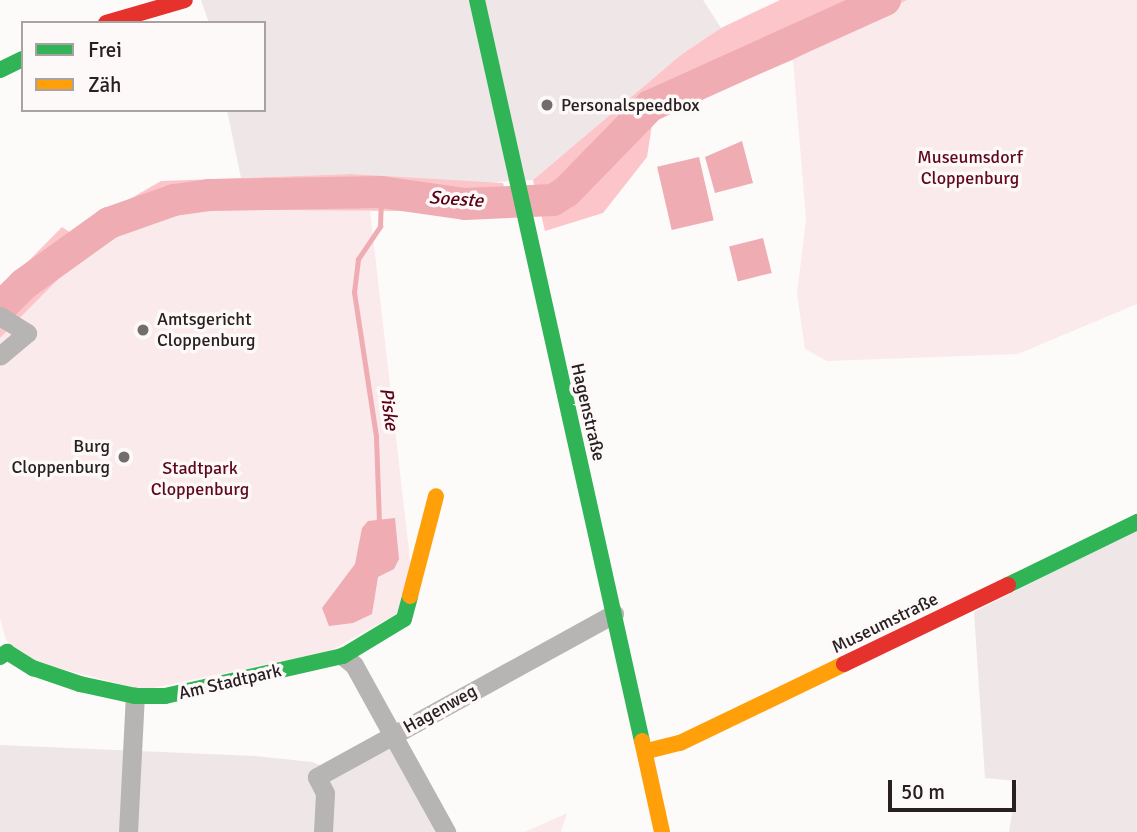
<!DOCTYPE html>
<html>
<head>
<meta charset="utf-8">
<style>
	body { margin:0 }
	#map { position:relative; width:1137px; height:832px; overflow:hidden; background:#fdfafa; font-family:Signika,sans-serif }
	div>[style] { position:absolute }
	.built>* { inset:0; background:#efe7e7 }
	.green>* { inset:0; background:#faeaeb }
	.forest>* { inset:0; background:#fcc5ca }
	.water>* { inset:0; background:#f0acb3; transform-origin:0 0 }
	.stream>* { height:5px; margin:-2.5px; padding:0 2.5px; transform-origin:2.5px; border-radius:2.5px; background:#f0acb3 }
	.river>* { height:32px; margin:-16px; padding:0 16px; transform-origin:16px; border-radius:16px; background:#f0acb3 }
	.street>* { height:19px; margin:-9.5px; padding:0 9.5px; transform-origin:9.5px; border-radius:9.5px; background:#b7b4b4 }
	.fast>* { height:16px; margin:-8px; padding:0 8px; transform-origin:8px; border-radius:8px; background:#30b455 }
	.slow>* { height:16px; margin:-8px; padding:0 8px; transform-origin:8px; border-radius:8px; background:#ff9f0a }
	.jam>* { height:16px; margin:-8px; padding:0 8px; transform-origin:8px; border-radius:8px; background:#e5322d }
	.dots>* { width:19px; height:19px; translate:-50% -50%; box-sizing:border-box; border:4px solid #fef9f9; border-radius:50% }
	span { translate:-50% -50%; white-space:nowrap; text-align:center; line-height:1.15; -webkit-text-stroke:7px #fef9f9; paint-order:stroke }
	.poi-label { font-size:18px; color:#282021 }
	.left { translate:0 -50%; text-align:left }
	.right { translate:-100% -50%; text-align:right }
	.park-label { font-size:18px; color:#60081f }
	.street-label { font-size:18px; color:#282021 }
	.water-label { font-size:19px; color:#5a011a; font-style:italic }
	.legend { position:absolute; left:21px; top:21px; width:245px; height:91px; box-sizing:border-box; background:#fef9f9; border:2px solid #a8a2a3; margin:0; padding:9px 12px; list-style:none; font-size:21px; color:#282021 }
	.legend li { display:flex; align-items:center; gap:14px; height:35px }
	.legend b { width:35px; border:2px solid #a8a2a3 }
	.scale { position:absolute; left:888px; top:780px; width:128px; height:32px; box-sizing:border-box; border:4px solid #282021; border-top:0; padding-left:9px; font-size:21px; line-height:24px; white-space:nowrap; color:#282021; -webkit-text-stroke:5px #fef9f9; paint-order:stroke }
</style>
</head>
<body>
<div id="map">
	<div class="built">
		<div style="clip-path:polygon(201px 0,703px 0,721px 28px,682px 54px,533px 180px,462px 184px,351px 174px,241px 178px,227px 110px,264px 110px,264px 23px,209px 23px)"></div>
		<div style="clip-path:polygon(1137px 530px,1137px 832px,1009px 832px,1017px 781px,985px 778px,974px 612px)"></div>
		<div style="clip-path:polygon(388px 743px,435px 832px,0 832px,0 745px,255px 756px,312px 762px,332px 770px)"></div>
	</div>
	<div class="green">
		<div style="clip-path:polygon(907px 0,1137px 0,1137px 304px,1018px 354px,827px 361px,805px 349px,797px 294px,806px 220px,793px 60px)"></div>
		<div style="clip-path:polygon(208px 208px,370px 211px,412px 577px,407px 608px,330px 651px,143px 690px,24px 659px,6px 640px,0 618px,0 338px,112px 225px,162px 209px)"></div>
		<div style="clip-path:polygon(567px 813px,561px 832px,525px 832px)"></div>
	</div>
	<div class="forest">
		<div style="clip-path:polygon(780px 0,907px 0,793px 60px,653px 118px,647px 157px,603px 213px,545px 231px,533px 180px,682px 54px,721px 28px)"></div>
		<div style="clip-path:polygon(351px 174px,503px 183px,511px 212px,162px 209px,112px 225px,0 338px,0 290px,62px 227px,71px 233px,161px 181px)"></div>
	</div>
	<div class="water">
		<div style="clip-path:polygon(742px 141px,753px 183px,715px 193px,705px 157px)"></div>
		<div style="left:699px;top:157px;width:65px;height:43px;rotate:77deg"></div>
		<div style="left:763px;top:238px;width:36px;height:35px;rotate:76deg"></div>
		<div style="clip-path:polygon(395px 518px,399px 559px,394px 569px,378px 577px,372px 614px,353px 623px,329px 626px,322px 608px,355px 564px,362px 528px,368px 521px)"></div>
	</div>
	<div class="stream">
		<div style="left:379px;top:523px;width:87px;rotate:-92deg"></div>
		<div style="left:376px;top:436px;width:146px;rotate:-98.7deg"></div>
		<div style="left:354px;top:292px;width:33px;rotate:-83deg"></div>
		<div style="left:358px;top:259px;width:40px;rotate:-56deg"></div>
		<div style="left:380px;top:226px;width:34px;rotate:-88deg"></div>
	</div>
	<div class="river">
		<div style="left:0;top:308px;width:34px;rotate:-45deg"></div>
		<div style="left:24px;top:284px;width:105px;rotate:-35.7deg"></div>
		<div style="left:109px;top:223px;width:69px;rotate:-19.5deg"></div>
		<div style="left:174px;top:200px;width:36px;rotate:-8deg"></div>
		<div style="left:210px;top:195px;width:171px;rotate:-1deg"></div>
		<div style="left:381px;top:192px;width:85px;rotate:8.1deg"></div>
		<div style="left:465px;top:204px;width:88px;rotate:-2.6deg"></div>
		<div style="left:553px;top:200px;width:15px;rotate:-32deg"></div>
		<div style="left:566px;top:192px;width:120px;rotate:-45.7deg"></div>
		<div style="left:650px;top:106px;width:258px;rotate:-24.3deg"></div>
	</div>
	<div class="street">
		<div style="left:0;top:316px;width:32px;rotate:32deg"></div>
		<div style="left:27px;top:333px;width:35px;rotate:140deg"></div>
		<div style="left:343px;top:656px;width:14px;rotate:39deg"></div>
		<div style="left:354px;top:665px;width:191px;rotate:61.1deg"></div>
		<div style="left:128px;top:832px;width:136px;rotate:-87.1deg"></div>
		<div style="left:323px;top:832px;width:39px;rotate:-87deg"></div>
		<div style="left:325px;top:793px;width:18px;rotate:-117deg"></div>
		<div style="left:317px;top:777px;width:339px;rotate:-28.8deg"></div>
	</div>
	<div class="fast">
		<div style="left:477px;top:0;width:759px;rotate:77.45deg"></div>
		<div style="left:0;top:70px;width:25px;rotate:-26deg"></div>
		<div style="left:1008px;top:585px;width:144px;rotate:-26deg"></div>
		<div style="left:0;top:657px;width:9px;rotate:-36deg"></div>
		<div style="left:7px;top:652px;width:31px;rotate:32deg"></div>
		<div style="left:33px;top:668px;width:50px;rotate:18.8deg"></div>
		<div style="left:80px;top:684px;width:56px;rotate:12.3deg"></div>
		<div style="left:135px;top:696px;width:30px"></div>
		<div style="left:165px;top:696px;width:182px;rotate:-12.7deg"></div>
		<div style="left:343px;top:656px;width:71px;rotate:-31.2deg"></div>
		<div style="left:404px;top:619px;width:24px;rotate:-75deg"></div>
	</div>
	<div class="slow">
		<div style="left:410px;top:596px;width:103px;rotate:-75.4deg"></div>
		<div style="left:642px;top:741px;width:93px;rotate:77.6deg"></div>
		<div style="left:647px;top:751px;width:34px;rotate:-14deg"></div>
		<div style="left:680px;top:743px;width:182px;rotate:-25.7deg"></div>
	</div>
	<div class="jam">
		<div style="left:106px;top:23px;width:82px;rotate:-16.2deg"></div>
		<div style="left:844px;top:664px;width:182px;rotate:-25.7deg"></div>
	</div>
	<div class="dots">
		<div style="left:547px;top:105px;background:#736c6d"></div>
		<div style="left:143px;top:330px;background:#736c6d"></div>
		<div style="left:124px;top:457px;background:#736c6d"></div>
	</div>
	<div class="poi-label">
		<span class="left" style="left:561px;top:105px">Personalspeedbox</span>
		<span class="left" style="left:157px;top:330px">Amtsgericht<br>Cloppenburg</span>
		<span class="right" style="left:110px;top:457px">Burg<br>Cloppenburg</span>
	</div>
	<div class="park-label">
		<span style="left:970px;top:168px">Museumsdorf<br>Cloppenburg</span>
		<span style="left:200px;top:479px">Stadtpark<br>Cloppenburg</span>
	</div>
	<div class="street-label">
		<span style="left:588px;top:412px;rotate:77deg">Hagenstraße</span>
		<span style="left:885px;top:623px;rotate:-26deg">Museumstraße</span>
		<span style="left:230px;top:682px;rotate:-13deg">Am Stadtpark</span>
		<span style="left:440px;top:709px;rotate:-29deg">Hagenweg</span>
	</div>
	<div class="water-label">
		<span style="left:456px;top:200px;rotate:4deg">Soeste</span>
		<span style="left:388px;top:409px;rotate:82deg">Piske</span>
	</div>
	<ul class="legend">
	<li><b style="height:9px;background:#30b455"></b>Frei</li>
	<li><b style="height:9px;background:#ff9f0a"></b>Zäh</li>
	</ul>
	<div class="scale">50 m</div>
</div>
</body>
</html>
